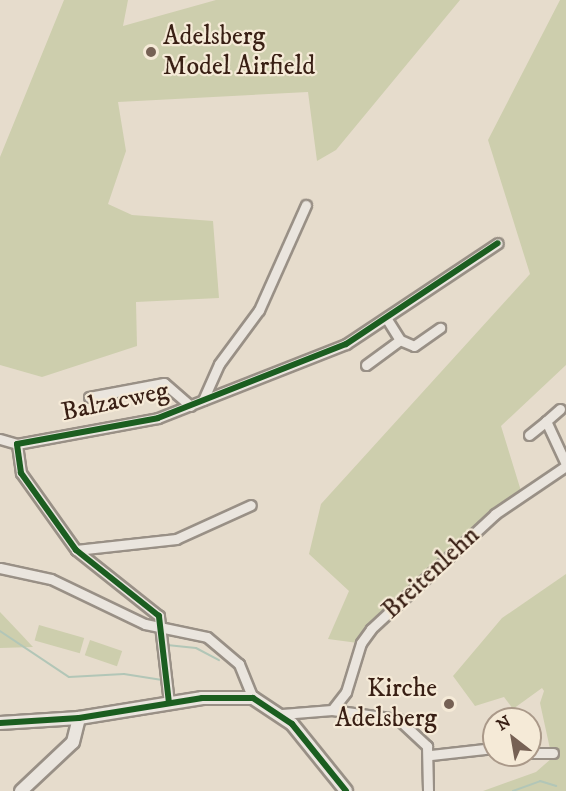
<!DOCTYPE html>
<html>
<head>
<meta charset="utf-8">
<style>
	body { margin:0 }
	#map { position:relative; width:566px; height:791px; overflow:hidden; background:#e6dccc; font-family:"IM FELL DW Pica",serif }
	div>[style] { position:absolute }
	.green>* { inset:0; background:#cdcead; transform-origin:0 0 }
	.stream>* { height:2px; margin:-1px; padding:0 1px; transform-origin:1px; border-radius:1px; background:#b2c6b7 }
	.roads { filter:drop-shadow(2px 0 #999086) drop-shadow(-2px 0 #999086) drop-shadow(0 2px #999086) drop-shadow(0 -2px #999086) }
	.street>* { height:9px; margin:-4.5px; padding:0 4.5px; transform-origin:4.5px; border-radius:4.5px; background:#eae5de }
	.secondary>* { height:12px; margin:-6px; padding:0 6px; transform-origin:6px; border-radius:6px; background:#eae5de }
	.cycleway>* { height:6px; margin:-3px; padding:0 3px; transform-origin:3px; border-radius:3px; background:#1b5e20 }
	.dots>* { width:16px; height:16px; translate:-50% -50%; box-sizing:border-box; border:3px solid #f5ead7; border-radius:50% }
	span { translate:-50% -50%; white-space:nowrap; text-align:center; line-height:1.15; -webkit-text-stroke:4.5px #f5ead7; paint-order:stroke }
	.poi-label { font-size:26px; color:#391f14 }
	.left { translate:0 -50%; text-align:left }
	.right { translate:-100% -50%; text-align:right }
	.street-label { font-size:26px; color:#391f14 }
	.north { position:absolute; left:482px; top:707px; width:60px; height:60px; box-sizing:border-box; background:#f5ead7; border:2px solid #aa9989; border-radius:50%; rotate:329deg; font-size:16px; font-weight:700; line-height:24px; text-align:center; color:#391f14 }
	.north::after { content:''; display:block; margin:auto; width:21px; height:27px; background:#766154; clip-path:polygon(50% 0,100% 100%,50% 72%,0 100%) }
</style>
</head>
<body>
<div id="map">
	<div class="green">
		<div style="clip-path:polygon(64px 0,128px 0,123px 26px,216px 0,460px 0,336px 150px,317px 161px,308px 92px,118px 102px,126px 151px,108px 204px,132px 215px,213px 221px,219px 298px,136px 302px,137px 346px,42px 377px,0 365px,0 157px)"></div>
		<div style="clip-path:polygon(560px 0,566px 0,566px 365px,501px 426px,521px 491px,475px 525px,358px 643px,328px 639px,349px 591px,309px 554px,321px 504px,530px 274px,488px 140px)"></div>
		<div style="clip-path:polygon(566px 574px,566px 791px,483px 791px,536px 772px,552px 758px,540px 703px,544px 691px,542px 688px,513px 709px,504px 697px,475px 706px,453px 676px,502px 618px)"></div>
		<div style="clip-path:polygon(0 612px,19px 632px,33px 647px,0 648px)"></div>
		<div style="left:39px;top:625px;width:47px;height:16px;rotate:16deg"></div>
		<div style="left:90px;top:640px;width:34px;height:16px;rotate:19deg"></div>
	</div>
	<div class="stream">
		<div style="left:0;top:631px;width:83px;rotate:33.7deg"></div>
		<div style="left:69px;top:677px;width:55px;rotate:-3.1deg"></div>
		<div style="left:124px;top:674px;width:37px;rotate:9deg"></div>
		<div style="left:167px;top:645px;width:29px;rotate:6deg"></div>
		<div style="left:196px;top:648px;width:26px;rotate:28deg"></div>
		<div style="left:513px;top:791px;width:29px;rotate:-20deg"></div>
		<div style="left:540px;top:781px;width:17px;rotate:17deg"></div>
	</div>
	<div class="roads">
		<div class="street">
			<div style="left:400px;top:340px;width:15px;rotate:23deg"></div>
			<div style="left:414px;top:346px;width:32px;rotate:-35deg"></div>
			<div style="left:366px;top:365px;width:42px;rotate:-36.3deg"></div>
			<div style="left:400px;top:340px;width:25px;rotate:-122deg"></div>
			<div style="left:89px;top:397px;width:76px;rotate:-10.6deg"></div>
			<div style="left:164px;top:383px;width:35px;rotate:41deg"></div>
			<div style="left:203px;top:400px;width:39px;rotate:-66deg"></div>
			<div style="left:219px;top:364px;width:67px;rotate:-53.5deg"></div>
			<div style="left:259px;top:310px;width:115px;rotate:-65.9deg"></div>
			<div style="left:560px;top:409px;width:18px;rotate:139deg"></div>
			<div style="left:546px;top:421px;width:47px;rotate:65.1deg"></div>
			<div style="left:529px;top:435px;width:22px;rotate:-39deg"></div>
			<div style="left:0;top:439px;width:18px;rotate:16deg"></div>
			<div style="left:76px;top:550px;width:101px;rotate:-6.3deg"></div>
			<div style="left:176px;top:539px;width:82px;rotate:-24.4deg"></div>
			<div style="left:0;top:568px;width:52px;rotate:12.2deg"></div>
			<div style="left:51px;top:579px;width:104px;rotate:25.6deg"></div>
			<div style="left:145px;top:624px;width:63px;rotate:11.8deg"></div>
			<div style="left:207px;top:637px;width:42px;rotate:40.2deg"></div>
			<div style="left:239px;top:664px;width:37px;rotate:68deg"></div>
			<div style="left:169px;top:703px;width:88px;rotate:-96.6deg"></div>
			<div style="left:159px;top:616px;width:106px;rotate:-141.5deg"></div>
			<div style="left:76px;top:550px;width:95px;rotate:-125.5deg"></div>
			<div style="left:21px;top:473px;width:29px;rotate:-98deg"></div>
			<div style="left:17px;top:444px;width:143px;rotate:-10.4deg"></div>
			<div style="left:158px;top:418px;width:202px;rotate:-21.5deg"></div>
			<div style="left:346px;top:344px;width:182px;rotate:-33.6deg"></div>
			<div style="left:332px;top:710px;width:23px;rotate:-52deg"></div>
			<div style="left:346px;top:692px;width:51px;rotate:-73deg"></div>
			<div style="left:361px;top:643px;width:17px;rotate:-54deg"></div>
			<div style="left:371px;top:629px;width:169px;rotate:-42.8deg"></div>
			<div style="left:495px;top:514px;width:86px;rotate:-34.1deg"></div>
			<div style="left:282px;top:714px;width:50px;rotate:-4.6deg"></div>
			<div style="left:332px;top:710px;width:67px;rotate:7.8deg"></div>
			<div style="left:398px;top:719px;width:40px;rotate:43deg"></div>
			<div style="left:427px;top:746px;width:45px;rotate:88.7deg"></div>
			<div style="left:530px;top:753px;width:23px"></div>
			<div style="left:431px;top:755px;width:63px;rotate:-6.3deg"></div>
		</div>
		<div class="secondary">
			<div style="left:0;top:723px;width:79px;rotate:-3.6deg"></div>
			<div style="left:79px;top:718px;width:125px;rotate:-9.2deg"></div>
			<div style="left:202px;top:698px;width:51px"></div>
			<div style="left:253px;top:698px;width:47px;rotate:33.7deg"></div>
			<div style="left:292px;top:724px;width:86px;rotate:51.1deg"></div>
			<div style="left:21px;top:791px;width:71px;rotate:-43.3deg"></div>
			<div style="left:73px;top:742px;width:25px;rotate:-76deg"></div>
		</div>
	</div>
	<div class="cycleway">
		<div style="left:169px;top:703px;width:88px;rotate:-96.6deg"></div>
		<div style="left:159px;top:616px;width:106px;rotate:-141.5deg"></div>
		<div style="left:76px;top:550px;width:95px;rotate:-125.5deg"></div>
		<div style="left:21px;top:473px;width:29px;rotate:-98deg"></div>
		<div style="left:17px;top:444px;width:143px;rotate:-10.4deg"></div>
		<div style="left:158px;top:418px;width:202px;rotate:-21.5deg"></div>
		<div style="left:346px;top:344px;width:182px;rotate:-33.6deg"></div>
		<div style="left:0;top:723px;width:79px;rotate:-3.6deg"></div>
		<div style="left:79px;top:718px;width:125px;rotate:-9.2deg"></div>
		<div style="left:202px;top:698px;width:51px"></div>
		<div style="left:253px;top:698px;width:47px;rotate:33.7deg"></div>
		<div style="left:292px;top:724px;width:86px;rotate:51.1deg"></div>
	</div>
	<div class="dots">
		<div style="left:151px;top:52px;background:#766154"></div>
		<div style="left:449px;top:704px;background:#766154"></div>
	</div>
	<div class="poi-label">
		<span class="left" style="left:163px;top:52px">Adelsberg<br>Model Airfield</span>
		<span class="right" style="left:437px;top:704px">Kirche<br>Adelsberg</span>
	</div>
	<div class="street-label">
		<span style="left:115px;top:402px;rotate:-12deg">Balzacweg</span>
		<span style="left:431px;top:573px;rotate:-43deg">Breitenlehn</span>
	</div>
	<div class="north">N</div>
</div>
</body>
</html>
